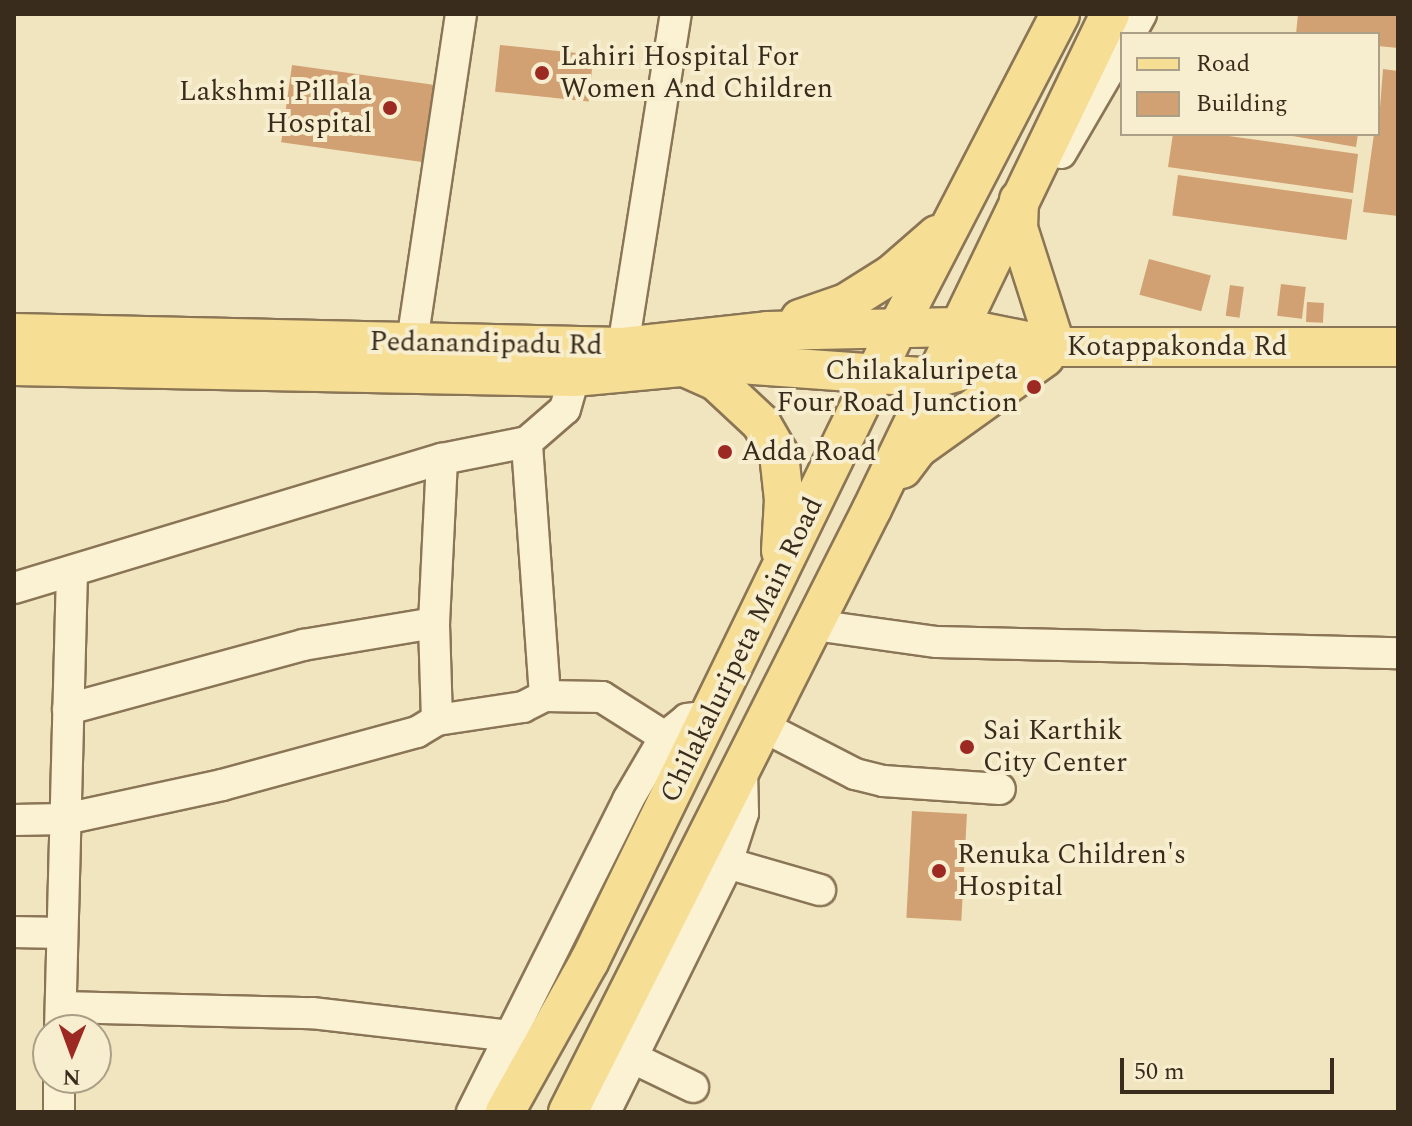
<!DOCTYPE html>
<html>
<head>
<meta charset="utf-8">
<style>
	body { margin:0 }
	#map { position:relative; width:1412px; height:1126px; overflow:hidden; background:#f0e5bf; font-family:Spectral,serif }
	div>[style] { position:absolute }
	.building>* { inset:0; background:#d1a073; transform-origin:0 0 }
	.roads { filter:drop-shadow(2px 0 #8a7556) drop-shadow(-2px 0 #8a7556) drop-shadow(0 2px #8a7556) drop-shadow(0 -2px #8a7556) }
	.minor>* { height:30px; margin:-15px; padding:0 15px; transform-origin:15px; border-radius:15px; background:#fbf1d3 }
	.major>* { height:38px; margin:-19px; padding:0 19px; transform-origin:19px; border-radius:19px; background:#f6de94 }
	.dots>* { width:22px; height:22px; translate:-50% -50%; box-sizing:border-box; border:4px solid #f7eecf; border-radius:50% }
	span { translate:-50% -50%; white-space:nowrap; text-align:center; line-height:1.15; -webkit-text-stroke:8px #f7eecf; paint-order:stroke }
	.poi-label { font-size:28px; color:#392c1c }
	.left { translate:0 -50%; text-align:left }
	.right { translate:-100% -50%; text-align:right }
	.street-label { font-size:28px; color:#392c1c }
	.frame { position:absolute; inset:0; border:16px solid #392c1c; pointer-events:none }
	.legend { position:absolute; left:1120px; top:32px; width:260px; height:104px; box-sizing:border-box; background:#f7eecf; border:2px solid #aba087; margin:0; padding:10px 14px; list-style:none; font-size:24px; color:#392c1c }
	.legend li { display:flex; align-items:center; gap:16px; height:40px }
	.legend b { width:40px; border:2px solid #aba087 }
	.north { position:absolute; left:32px; top:1014px; width:80px; height:80px; box-sizing:border-box; background:#f7eecf; border:2px solid #aba087; border-radius:50%; rotate:181deg; font-size:22px; font-weight:700; line-height:32px; text-align:center; color:#392c1c }
	.north::after { content:''; display:block; margin:auto; width:28px; height:36px; background:#9c2a23; clip-path:polygon(50% 0,100% 100%,50% 72%,0 100%) }
	.scale { position:absolute; left:1120px; top:1058px; width:214px; height:36px; box-sizing:border-box; border:4px solid #392c1c; border-top:0; padding-left:10px; font-size:24px; line-height:28px; white-space:nowrap; color:#392c1c; -webkit-text-stroke:6px #f7eecf; paint-order:stroke }
</style>
</head>
<body>
<div id="map">
	<div class="building">
		<div style="clip-path:polygon(1298px 14px,1398px 14px,1398px 48px,1378px 46px,1378px 34px,1296px 34px)"></div>
		<div style="left:500px;top:45px;width:94px;height:47px;rotate:6deg"></div>
		<div style="left:292px;top:65px;width:155px;height:78px;rotate:8deg"></div>
		<div style="clip-path:polygon(1383px 69px,1398px 71px,1398px 216px,1363px 212px,1374px 134px,1378px 134px)"></div>
		<div style="clip-path:polygon(1173px 134px,1214px 134px,1358px 154px,1353px 193px,1168px 167px)"></div>
		<div style="clip-path:polygon(1281px 134px,1358px 134px,1356px 147px)"></div>
		<div style="left:1178px;top:175px;width:176px;height:41px;rotate:8deg"></div>
		<div style="left:1149px;top:259px;width:64px;height:37px;rotate:15deg"></div>
		<div style="left:1281px;top:284px;width:25px;height:32px;rotate:7deg"></div>
		<div style="left:1230px;top:285px;width:14px;height:31px;rotate:8deg"></div>
		<div style="left:1307px;top:302px;width:17px;height:20px;rotate:3deg"></div>
		<div style="left:912px;top:811px;width:55px;height:107px;rotate:3deg"></div>
	</div>
	<div class="roads">
		<div class="minor">
			<div style="left:1130px;top:34px;width:23px;rotate:-61deg"></div>
			<div style="left:1061px;top:153px;width:121px;rotate:-59.8deg"></div>
			<div style="left:412px;top:342px;width:332px;rotate:-81.5deg"></div>
			<div style="left:623px;top:347px;width:337px;rotate:-81deg"></div>
			<div style="left:14px;top:588px;width:447px;rotate:-16.8deg"></div>
			<div style="left:442px;top:459px;width:87px;rotate:-11.3deg"></div>
			<div style="left:527px;top:442px;width:50px;rotate:-41deg"></div>
			<div style="left:565px;top:409px;width:33px;rotate:-74deg"></div>
			<div style="left:814px;top:625px;width:124px;rotate:7.9deg"></div>
			<div style="left:937px;top:642px;width:461px;rotate:1.4deg"></div>
			<div style="left:545px;top:696px;width:57px;rotate:1deg"></div>
			<div style="left:602px;top:697px;width:75px;rotate:32.4deg"></div>
			<div style="left:68px;top:709px;width:244px;rotate:-15.2deg"></div>
			<div style="left:303px;top:645px;width:133px;rotate:-9.5deg"></div>
			<div style="left:437px;top:720px;width:97px;rotate:-91.8deg"></div>
			<div style="left:434px;top:623px;width:164px;rotate:-87.2deg"></div>
			<div style="left:762px;top:726px;width:105px;rotate:27.3deg"></div>
			<div style="left:855px;top:774px;width:29px;rotate:14deg"></div>
			<div style="left:883px;top:781px;width:117px;rotate:3.9deg"></div>
			<div style="left:14px;top:820px;width:51px;rotate:-1.1deg"></div>
			<div style="left:65px;top:819px;width:161px;rotate:-12.2deg"></div>
			<div style="left:222px;top:785px;width:202px;rotate:-15.2deg"></div>
			<div style="left:417px;top:732px;width:23px;rotate:-31deg"></div>
			<div style="left:437px;top:720px;width:87px;rotate:-8.6deg"></div>
			<div style="left:523px;top:707px;width:25px;rotate:-27deg"></div>
			<div style="left:545px;top:696px;width:255px;rotate:-94.1deg"></div>
			<div style="left:727px;top:863px;width:97px;rotate:16.2deg"></div>
			<div style="left:14px;top:932px;width:48px;rotate:1.2deg"></div>
			<div style="left:61px;top:1007px;width:251px;rotate:1.4deg"></div>
			<div style="left:312px;top:1013px;width:199px;rotate:6.6deg"></div>
			<div style="left:60px;top:1030px;width:459px;rotate:-88.5deg"></div>
			<div style="left:631px;top:1057px;width:69px;rotate:25.8deg"></div>
			<div style="left:59px;top:1112px;width:34px;rotate:-90deg"></div>
			<div style="left:472px;top:1112px;width:349px;rotate:-63.4deg"></div>
			<div style="left:628px;top:800px;width:73px;rotate:-59.6deg"></div>
			<div style="left:665px;top:737px;width:28px;rotate:-39deg"></div>
			<div style="left:687px;top:719px;width:24px;rotate:-7deg"></div>
			<div style="left:605px;top:1112px;width:271px;rotate:-63.7deg"></div>
			<div style="left:725px;top:869px;width:59px;rotate:-72.2deg"></div>
			<div style="left:743px;top:813px;width:44px;rotate:-91.3deg"></div>
		</div>
		<div class="major">
			<div style="left:1019px;top:200px;width:28px;rotate:92deg"></div>
			<div style="left:1018px;top:228px;width:125px;rotate:72.3deg"></div>
			<div style="left:800px;top:319px;width:49px;rotate:-19.2deg"></div>
			<div style="left:846px;top:303px;width:54px;rotate:-32.2deg"></div>
			<div style="left:892px;top:274px;width:60px;rotate:-40.9deg"></div>
			<div style="left:14px;top:333px;width:609px;rotate:1.32deg"></div>
			<div style="left:623px;top:347px;width:145px;rotate:-6.3deg"></div>
			<div style="left:767px;top:331px;width:191px;rotate:-1.2deg"></div>
			<div style="left:958px;top:327px;width:100px;rotate:11.5deg"></div>
			<div style="left:1056px;top:347px;width:342px"></div>
			<div style="left:14px;top:366px;width:560px;rotate:1.13deg"></div>
			<div style="left:574px;top:377px;width:153px;rotate:-5.3deg"></div>
			<div style="left:726px;top:363px;width:209px;rotate:4.1deg"></div>
			<div style="left:934px;top:378px;width:115px;rotate:-14.6deg"></div>
			<div style="left:684px;top:367px;width:35px;rotate:24deg"></div>
			<div style="left:716px;top:381px;width:62px;rotate:43deg"></div>
			<div style="left:761px;top:423px;width:36px;rotate:60deg"></div>
			<div style="left:779px;top:454px;width:46px;rotate:83.8deg"></div>
			<div style="left:784px;top:500px;width:51px;rotate:93.4deg"></div>
			<div style="left:902px;top:469px;width:26px;rotate:-53deg"></div>
			<div style="left:918px;top:448px;width:156px;rotate:-35.6deg"></div>
			<div style="left:505px;top:1112px;width:172px;rotate:-60.8deg"></div>
			<div style="left:589px;top:962px;width:706px;rotate:-64.05deg"></div>
			<div style="left:898px;top:327px;width:352px;rotate:-62.6deg"></div>
			<div style="left:568px;top:1112px;width:675px;rotate:-63.25deg"></div>
			<div style="left:872px;top:509px;width:549px;rotate:-64.32deg"></div>
		</div>
	</div>
	<div class="dots">
		<div style="left:542px;top:73px;background:#9c2a23"></div>
		<div style="left:390px;top:108px;background:#9c2a23"></div>
		<div style="left:1034px;top:387px;background:#9c2a23"></div>
		<div style="left:725px;top:452px;background:#9c2a23"></div>
		<div style="left:967px;top:747px;background:#9c2a23"></div>
		<div style="left:939px;top:871px;background:#9c2a23"></div>
	</div>
	<div class="poi-label">
		<span class="left" style="left:560px;top:73px">Lahiri Hospital For<br>Women And Children</span>
		<span class="right" style="left:372px;top:108px">Lakshmi Pillala<br>Hospital</span>
		<span class="right" style="left:1018px;top:387px">Chilakaluripeta<br>Four Road Junction</span>
		<span class="left" style="left:741px;top:452px">Adda Road</span>
		<span class="left" style="left:983px;top:747px">Sai Karthik<br>City Center</span>
		<span class="left" style="left:957px;top:871px">Renuka Children's<br>Hospital</span>
	</div>
	<div class="street-label">
		<span style="left:486px;top:344px;rotate:1deg">Pedanandipadu Rd</span>
		<span style="left:1177px;top:347px">Kotappakonda Rd</span>
		<span style="left:742px;top:650px;rotate:-64deg">Chilakaluripeta Main Road</span>
	</div>
	<div class="frame"></div>
	<ul class="legend">
	<li><b style="height:10px;background:#f6de94"></b>Road</li>
	<li><b style="height:22px;background:#d1a073"></b>Building</li>
	</ul>
	<div class="north">N</div>
	<div class="scale">50 m</div>
</div>
</body>
</html>
